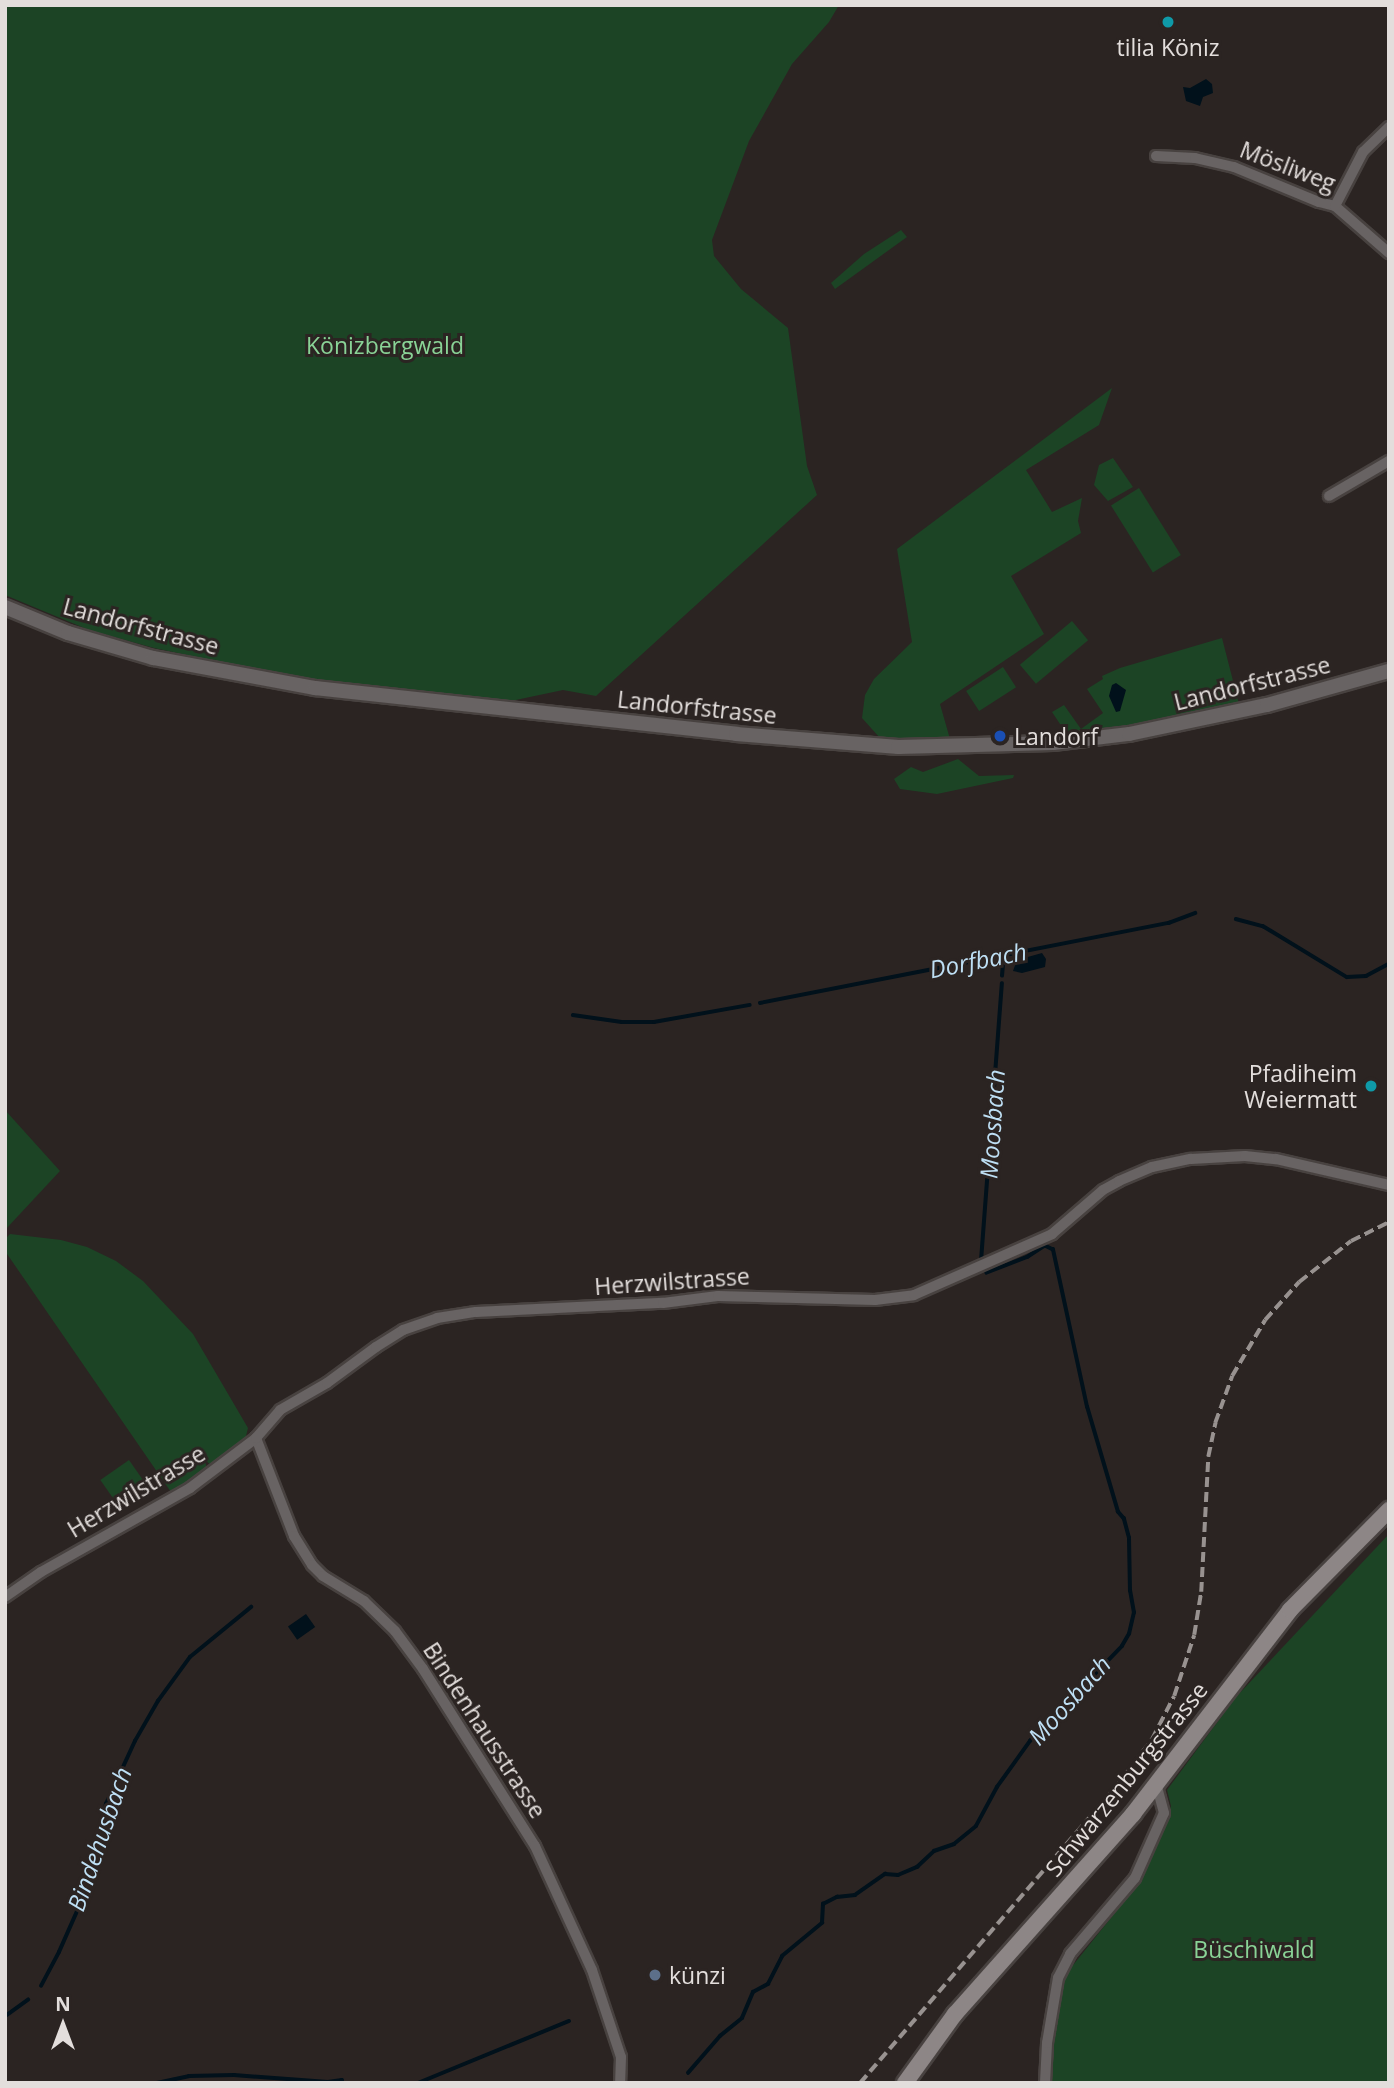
<!DOCTYPE html>
<html>
<head>
<meta charset="utf-8">
<style>
	body { margin:0 }
	#map { position:relative; width:1394px; height:2088px; overflow:hidden; background:#2b2422; font-family:"Open Sans",sans-serif }
	div>[style] { position:absolute }
	.green>* { inset:0; background:#1c4425; transform-origin:0 0 }
	.water>* { inset:0; background:#01111b; transform-origin:0 0 }
	.stream>* { height:3.5px; margin:-1.75px; padding:0 1.75px; transform-origin:1.75px; border-radius:1.75px; background:#01111b }
	.roads { filter:drop-shadow(2px 0 #484240) drop-shadow(-2px 0 #484240) drop-shadow(0 2px #484240) drop-shadow(0 -2px #484240) }
	.minor>* { height:10px; margin:-5px; padding:0 5px; transform-origin:5px; border-radius:5px; background:#686363 }
	.tertiary>* { height:14px; margin:-7px; padding:0 7px; transform-origin:7px; border-radius:7px; background:#686363 }
	.secondary>* { height:16px; margin:-8px; padding:0 8px; transform-origin:8px; border-radius:8px; background:#8d8686 }
	.rail>* { height:3.5px; margin-top:-1.75px; transform-origin:0; background:repeating-linear-gradient(90deg,#989290 0 10px,transparent 0 15px) }
	.dots>* { width:19px; height:19px; translate:-50% -50%; box-sizing:border-box; border:4px solid #2b2422; border-radius:50% }
	span { translate:-50% -50%; white-space:nowrap; text-align:center; line-height:1.15; -webkit-text-stroke:6px #2b2422; paint-order:stroke }
	.poi-label { font-size:23px; color:#e3dedc }
	.left { translate:0 -50%; text-align:left }
	.right { translate:-100% -50%; text-align:right }
	.street-label { font-size:23px; color:#e3dedc }
	.park-label { font-size:23px; color:#89d396 }
	.water-label { font-size:24px; color:#bedff4; font-style:italic }
	.frame { position:absolute; inset:0; border:7px solid #e3dedc; pointer-events:none }
	.north { position:absolute; left:28px; top:1990px; width:70px; height:70px; -webkit-text-stroke:5px #2b2422; paint-order:stroke; rotate:0deg; font-size:19px; font-weight:700; line-height:28px; text-align:center; color:#e3dedc }
	.north::after { content:''; display:block; margin:auto; width:24px; height:32px; background:#e3dedc; clip-path:polygon(50% 0,100% 100%,50% 72%,0 100%) }
</style>
</head>
<body>
<div id="map">
	<div class="green">
		<div style="clip-path:polygon(5px 5px,839px 5px,829px 22px,792px 64px,749px 141px,712px 240px,714px 256px,741px 289px,788px 328px,807px 466px,817px 495px,596px 696px,563px 690px,511px 701px,292px 677px,154px 648px,89px 630px,5px 595px)"></div>
		<div style="clip-path:polygon(901px 230px,907px 237px,835px 289px,831px 283px,864px 254px)"></div>
		<div style="clip-path:polygon(1112px 388px,1099px 425px,1026px 470px,1052px 512px,1082px 498px,1078px 521px,1081px 533px,1011px 576px,1044px 634px,940px 704px,950px 739px,880px 738px,862px 718px,865px 695px,874px 679px,912px 642px,897px 549px)"></div>
		<div style="clip-path:polygon(1113px 458px,1133px 487px,1108px 501px,1094px 485px,1099px 465px)"></div>
		<div style="left:1139px;top:488px;width:79px;height:33px;rotate:58deg"></div>
		<div style="left:1072px;top:621px;width:25px;height:68px;rotate:50deg"></div>
		<div style="clip-path:polygon(1222px 638px,1239px 704px,1174px 719px,1066px 733px,1052px 712px,1064px 705px,1081px 729px,1103px 713px,1087px 689px,1103px 679px,1102px 676px,1120px 668px)"></div>
		<div style="left:1003px;top:667px;width:24px;height:44px;rotate:57deg"></div>
		<div style="clip-path:polygon(958px 759px,979px 776px,1014px 775px,1013px 778px,937px 794px,900px 789px,894px 779px,911px 767px,923px 772px)"></div>
		<div style="clip-path:polygon(5px 1110px,60px 1171px,5px 1230px)"></div>
		<div style="clip-path:polygon(10px 1234px,61px 1240px,87px 1247px,116px 1261px,143px 1281px,193px 1334px,248px 1428px,245px 1440px,212px 1466px,205px 1460px,207px 1471px,171px 1492px,5px 1251px,5px 1239px)"></div>
		<div style="left:129px;top:1460px;width:35px;height:35px;rotate:55deg"></div>
		<div style="clip-path:polygon(1389px 1534px,1389px 2083px,1049px 2083px,1048px 2068px,1066px 1974px,1126px 1899px,1149px 1864px,1171px 1806px,1167px 1790px,1236px 1697px)"></div>
	</div>
	<div class="water">
		<div style="clip-path:polygon(1206px 79px,1212px 84px,1213px 93px,1203px 97px,1200px 106px,1186px 101px,1183px 87px,1190px 88px)"></div>
		<div style="clip-path:polygon(1116px 683px,1126px 690px,1120px 711px,1116px 712px,1109px 696px,1112px 685px)"></div>
		<div style="clip-path:polygon(1042px 953px,1046px 959px,1045px 967px,1022px 973px,1013px 971px,1017px 960px)"></div>
		<div style="left:306px;top:1614px;width:16px;height:22px;rotate:55deg"></div>
	</div>
	<div class="stream">
		<div style="left:1236px;top:919px;width:28px;rotate:15deg"></div>
		<div style="left:1263px;top:926px;width:98px;rotate:31.3deg"></div>
		<div style="left:1347px;top:977px;width:19px;rotate:-3deg"></div>
		<div style="left:1366px;top:976px;width:26px;rotate:-28deg"></div>
		<div style="left:1002px;top:976px;width:22px;rotate:-85deg"></div>
		<div style="left:760px;top:1003px;width:417px;rotate:-11.1deg"></div>
		<div style="left:1169px;top:923px;width:28px;rotate:-21deg"></div>
		<div style="left:573px;top:1015px;width:49px;rotate:8.1deg"></div>
		<div style="left:622px;top:1022px;width:32px"></div>
		<div style="left:654px;top:1022px;width:97px;rotate:-10.1deg"></div>
		<div style="left:981px;top:1261px;width:278px;rotate:-85.7deg"></div>
		<div style="left:41px;top:1986px;width:38px;rotate:-62deg"></div>
		<div style="left:59px;top:1952px;width:57px;rotate:-66.1deg"></div>
		<div style="left:82px;top:1900px;width:99px;rotate:-76deg"></div>
		<div style="left:106px;top:1804px;width:69px;rotate:-65.3deg"></div>
		<div style="left:135px;top:1741px;width:46px;rotate:-60.1deg"></div>
		<div style="left:158px;top:1701px;width:54px;rotate:-54deg"></div>
		<div style="left:190px;top:1657px;width:79px;rotate:-39.3deg"></div>
		<div style="left:7px;top:2015px;width:26px;rotate:-36deg"></div>
		<div style="left:688px;top:2073px;width:49px;rotate:-49.1deg"></div>
		<div style="left:720px;top:2036px;width:28px;rotate:-39deg"></div>
		<div style="left:742px;top:2018px;width:28px;rotate:-67deg"></div>
		<div style="left:753px;top:1992px;width:17px;rotate:-28deg"></div>
		<div style="left:768px;top:1984px;width:31px;rotate:-63deg"></div>
		<div style="left:782px;top:1956px;width:52px;rotate:-39.5deg"></div>
		<div style="left:822px;top:1923px;width:19px;rotate:-87deg"></div>
		<div style="left:823px;top:1904px;width:16px;rotate:-27deg"></div>
		<div style="left:837px;top:1897px;width:18px;rotate:-6deg"></div>
		<div style="left:855px;top:1895px;width:37px;rotate:-35deg"></div>
		<div style="left:885px;top:1874px;width:13px;rotate:4deg"></div>
		<div style="left:898px;top:1875px;width:21px;rotate:-23deg"></div>
		<div style="left:917px;top:1867px;width:23px;rotate:-43deg"></div>
		<div style="left:934px;top:1851px;width:21px;rotate:-19deg"></div>
		<div style="left:954px;top:1844px;width:28px;rotate:-39deg"></div>
		<div style="left:976px;top:1826px;width:44px;rotate:-61.7deg"></div>
		<div style="left:997px;top:1787px;width:57px;rotate:-54.3deg"></div>
		<div style="left:1030px;top:1741px;width:132px;rotate:-45.9deg"></div>
		<div style="left:1122px;top:1646px;width:14px;rotate:-60deg"></div>
		<div style="left:1129px;top:1634px;width:22px;rotate:-77deg"></div>
		<div style="left:1134px;top:1613px;width:22px;rotate:-100deg"></div>
		<div style="left:1130px;top:1591px;width:53px;rotate:-91.1deg"></div>
		<div style="left:1129px;top:1538px;width:20px;rotate:-105deg"></div>
		<div style="left:1124px;top:1519px;width:9px;rotate:-131deg"></div>
		<div style="left:1118px;top:1512px;width:109px;rotate:-106.4deg"></div>
		<div style="left:1087px;top:1407px;width:161px;rotate:-102.2deg"></div>
		<div style="left:1053px;top:1250px;width:9px;rotate:-153deg"></div>
		<div style="left:1045px;top:1246px;width:20px;rotate:147deg"></div>
		<div style="left:1028px;top:1257px;width:44px;rotate:158.7deg"></div>
		<div style="left:157px;top:2083px;width:33px;rotate:-12deg"></div>
		<div style="left:189px;top:2076px;width:45px;rotate:-1.3deg"></div>
		<div style="left:234px;top:2075px;width:94px;rotate:4.3deg"></div>
		<div style="left:328px;top:2082px;width:14px;rotate:-8deg"></div>
		<div style="left:342px;top:2080px;width:3px;rotate:72deg"></div>
		<div style="left:418px;top:2083px;width:163px;rotate:-22.3deg"></div>
	</div>
	<div class="roads">
		<div class="minor">
			<div style="left:1156px;top:156px;width:39px;rotate:3deg"></div>
			<div style="left:1195px;top:158px;width:40px;rotate:13deg"></div>
			<div style="left:1234px;top:167px;width:92px;rotate:22.4deg"></div>
			<div style="left:1319px;top:202px;width:16px;rotate:14deg"></div>
			<div style="left:1335px;top:206px;width:72px;rotate:41deg"></div>
			<div style="left:1335px;top:206px;width:61px;rotate:-62.6deg"></div>
			<div style="left:1363px;top:152px;width:36px;rotate:-44deg"></div>
			<div style="left:1329px;top:496px;width:69px;rotate:-30.3deg"></div>
			<div style="left:256px;top:1438px;width:105px;rotate:68.8deg"></div>
			<div style="left:294px;top:1536px;width:34px;rotate:58deg"></div>
			<div style="left:312px;top:1565px;width:16px;rotate:45deg"></div>
			<div style="left:323px;top:1576px;width:48px;rotate:31.4deg"></div>
			<div style="left:364px;top:1601px;width:43px;rotate:44.1deg"></div>
			<div style="left:395px;top:1631px;width:47px;rotate:53.6deg"></div>
			<div style="left:423px;top:1669px;width:209px;rotate:57.7deg"></div>
			<div style="left:535px;top:1846px;width:136px;rotate:65.3deg"></div>
			<div style="left:592px;top:1970px;width:92px;rotate:71.6deg"></div>
			<div style="left:621px;top:2057px;width:26px;rotate:92deg"></div>
			<div style="left:5px;top:1597px;width:44px;rotate:-34.8deg"></div>
			<div style="left:41px;top:1572px;width:171px;rotate:-29.4deg"></div>
			<div style="left:190px;top:1488px;width:83px;rotate:-37.1deg"></div>
			<div style="left:256px;top:1438px;width:37px;rotate:-49deg"></div>
			<div style="left:280px;top:1410px;width:54px;rotate:-29.9deg"></div>
			<div style="left:327px;top:1383px;width:61px;rotate:-36.3deg"></div>
			<div style="left:376px;top:1347px;width:32px;rotate:-32deg"></div>
			<div style="left:403px;top:1330px;width:36px;rotate:-19deg"></div>
			<div style="left:437px;top:1318px;width:39px;rotate:-9deg"></div>
			<div style="left:476px;top:1312px;width:187px;rotate:-2.8deg"></div>
			<div style="left:663px;top:1303px;width:55px;rotate:-7.3deg"></div>
			<div style="left:718px;top:1296px;width:157px;rotate:1.5deg"></div>
			<div style="left:875px;top:1300px;width:39px;rotate:-7deg"></div>
			<div style="left:914px;top:1295px;width:151px;rotate:-23.8deg"></div>
			<div style="left:1052px;top:1234px;width:67px;rotate:-40.8deg"></div>
			<div style="left:1103px;top:1190px;width:18px;rotate:-29deg"></div>
			<div style="left:1119px;top:1181px;width:36px;rotate:-23deg"></div>
			<div style="left:1152px;top:1167px;width:40px;rotate:-12deg"></div>
			<div style="left:1191px;top:1159px;width:54px;rotate:-3.2deg"></div>
			<div style="left:1245px;top:1156px;width:31px;rotate:6deg"></div>
			<div style="left:1276px;top:1159px;width:116px;rotate:13deg"></div>
			<div style="left:1045px;top:2083px;width:40px;rotate:-87.1deg"></div>
			<div style="left:1047px;top:2043px;width:66px;rotate:-80.4deg"></div>
			<div style="left:1058px;top:1978px;width:27px;rotate:-63deg"></div>
			<div style="left:1070px;top:1954px;width:100px;rotate:-49.5deg"></div>
			<div style="left:1135px;top:1878px;width:71px;rotate:-66deg"></div>
			<div style="left:1164px;top:1813px;width:30px;rotate:-105deg"></div>
		</div>
		<div class="tertiary">
			<div style="left:5px;top:607px;width:68px;rotate:22.4deg"></div>
			<div style="left:68px;top:633px;width:89px;rotate:16.4deg"></div>
			<div style="left:153px;top:658px;width:165px;rotate:10.5deg"></div>
			<div style="left:315px;top:688px;width:424px;rotate:6.2deg"></div>
			<div style="left:736px;top:734px;width:163px;rotate:4.6deg"></div>
			<div style="left:898px;top:747px;width:155px;rotate:-1.5deg"></div>
			<div style="left:1053px;top:743px;width:77px;rotate:-6.8deg"></div>
			<div style="left:1129px;top:734px;width:141px;rotate:-11.9deg"></div>
			<div style="left:1267px;top:705px;width:127px;rotate:-15.6deg"></div>
		</div>
		<div class="secondary">
			<div style="left:905px;top:2083px;width:85px;rotate:-54.1deg"></div>
			<div style="left:955px;top:2014px;width:268px;rotate:-48.3deg"></div>
			<div style="left:1133px;top:1814px;width:257px;rotate:-52.4deg"></div>
			<div style="left:1290px;top:1610px;width:141px;rotate:-45.3deg"></div>
		</div>
	</div>
	<div class="rail">
		<div style="left:860px;top:2083px;width:390px;rotate:-49.2deg"></div>
		<div style="left:1115px;top:1788px;width:61px;rotate:-52.9deg"></div>
		<div style="left:1152px;top:1739px;width:48px;rotate:-62.9deg"></div>
		<div style="left:1174px;top:1696px;width:64px;rotate:-71.8deg"></div>
		<div style="left:1194px;top:1635px;width:44px;rotate:-80.8deg"></div>
		<div style="left:1201px;top:1592px;width:135px;rotate:-87deg"></div>
		<div style="left:1208px;top:1457px;width:35px;rotate:-78deg"></div>
		<div style="left:1215px;top:1423px;width:50px;rotate:-70.1deg"></div>
		<div style="left:1232px;top:1376px;width:65px;rotate:-59.5deg"></div>
		<div style="left:1265px;top:1320px;width:51px;rotate:-48.2deg"></div>
		<div style="left:1299px;top:1282px;width:66px;rotate:-38.3deg"></div>
		<div style="left:1351px;top:1241px;width:42px;rotate:-26.6deg"></div>
	</div>
	<div class="dots">
		<div style="left:1168px;top:22px;background:#0f9aa8"></div>
		<div style="left:1000px;top:736px;background:#1a4fb4"></div>
		<div style="left:1371px;top:1086px;background:#0f9aa8"></div>
		<div style="left:655px;top:1975px;background:#5c6f8a"></div>
	</div>
	<div class="poi-label">
		<span style="left:1168px;top:47px">tilia Köniz</span>
		<span class="left" style="left:1014px;top:736px">Landorf</span>
		<span class="right" style="left:1357px;top:1086px">Pfadiheim<br>Weiermatt</span>
		<span class="left" style="left:669px;top:1975px">künzi</span>
	</div>
	<div class="street-label">
		<span style="left:1288px;top:166px;rotate:21deg">Mösliweg</span>
		<span style="left:141px;top:626px;rotate:15deg">Landorfstrasse</span>
		<span style="left:1252px;top:683px;rotate:-14deg">Landorfstrasse</span>
		<span style="left:697px;top:707px;rotate:6deg">Landorfstrasse</span>
		<span style="left:672px;top:1281px;rotate:-4deg">Herzwilstrasse</span>
		<span style="left:136px;top:1491px;rotate:-31deg">Herzwilstrasse</span>
		<span style="left:485px;top:1730px;rotate:57deg">Bindenhausstrasse</span>
		<span style="left:1126px;top:1779px;rotate:-51deg">Schwarzenburgstrasse</span>
	</div>
	<div class="park-label">
		<span style="left:385px;top:345px">Könizbergwald</span>
		<span style="left:1254px;top:1949px">Büschiwald</span>
	</div>
	<div class="water-label">
		<span style="left:978px;top:960px;rotate:-11deg">Dorfbach</span>
		<span style="left:992px;top:1124px;rotate:-86deg">Moosbach</span>
		<span style="left:1069px;top:1700px;rotate:-48deg">Moosbach</span>
		<span style="left:99px;top:1839px;rotate:-71deg">Bindehusbach</span>
	</div>
	<div class="frame"></div>
	<div class="north">N</div>
</div>
</body>
</html>
